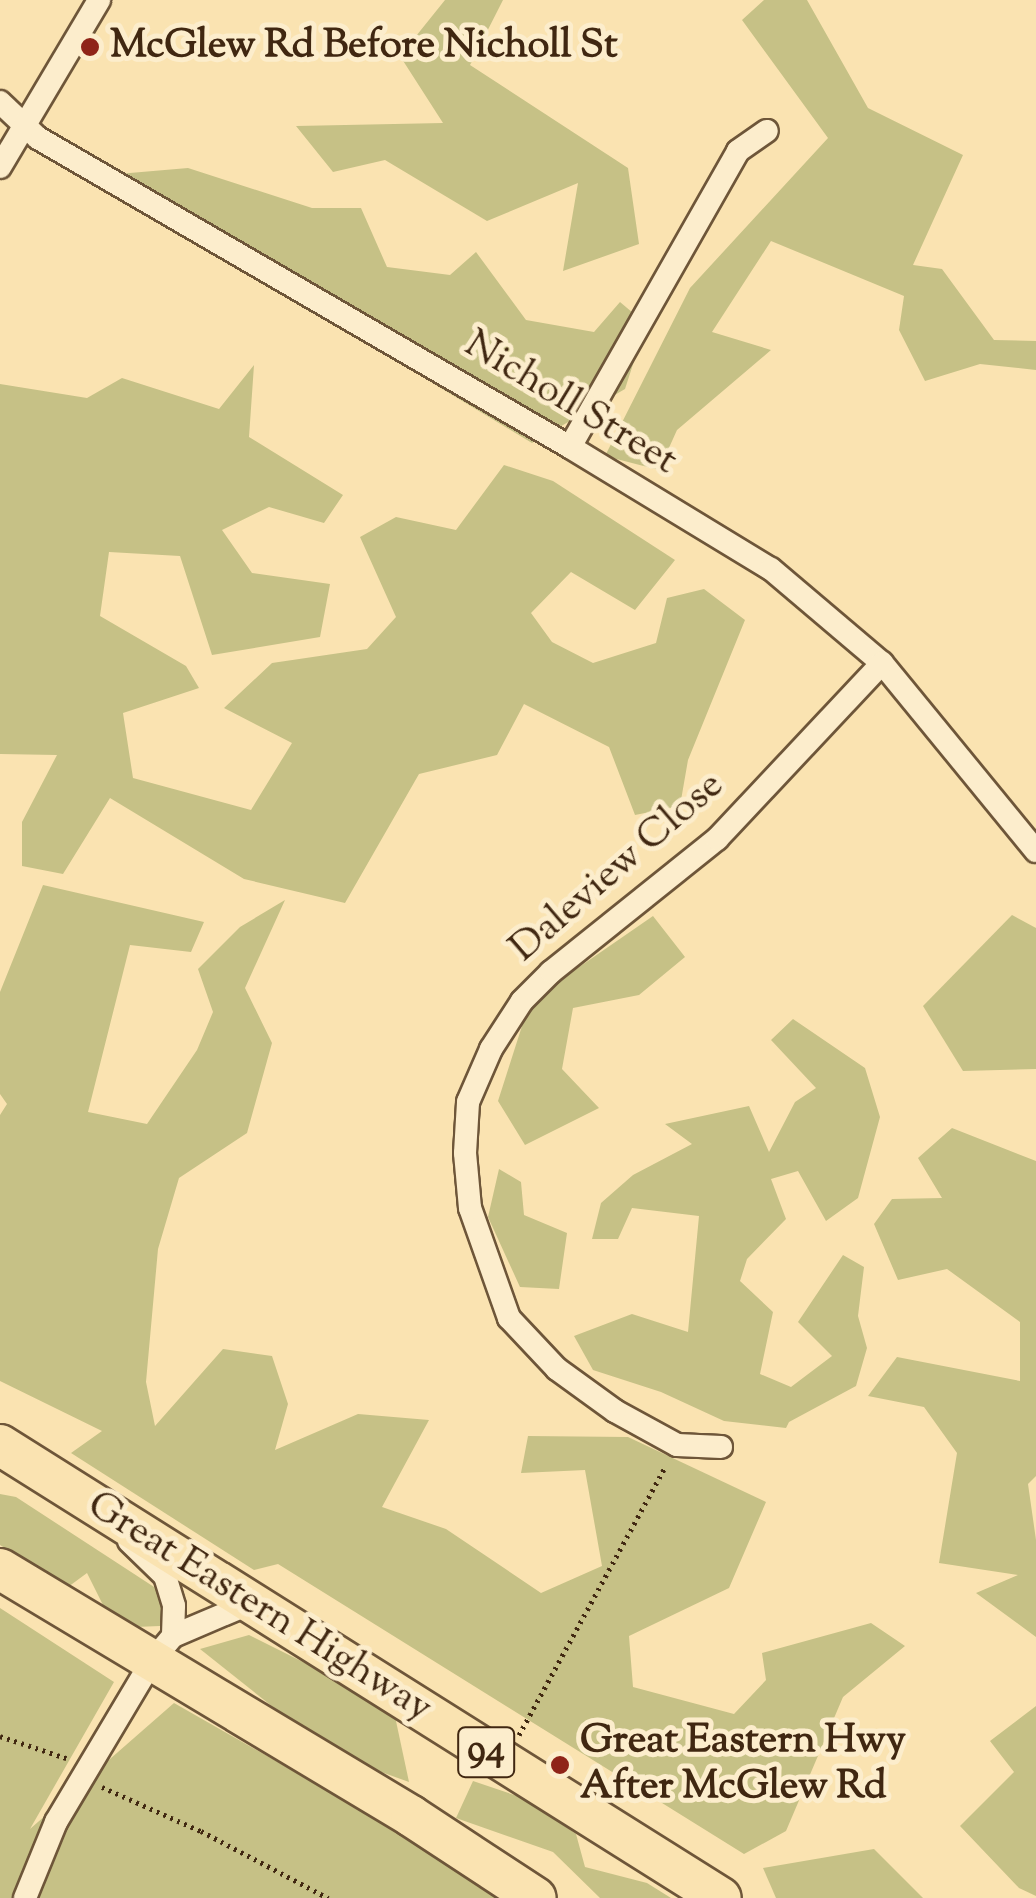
<!DOCTYPE html>
<html>
<head>
<meta charset="utf-8">
<style>
	body { margin:0 }
	#map { position:relative; width:1036px; height:1898px; overflow:hidden; background:#fae3b1; font-family:"Sorts Mill Goudy",serif }
	div>[style] { position:absolute }
	.green>* { inset:0; background:#c6c186 }
	.path>* { height:5px; margin-top:-2.5px; transform-origin:0; background:repeating-linear-gradient(90deg,#402711 0 2.5px,transparent 0 7.5px) }
	.roads { filter:drop-shadow(2px 0 #6e5639) drop-shadow(-2px 0 #6e5639) drop-shadow(0 2px #6e5639) drop-shadow(0 -2px #6e5639) }
	.street>* { height:22px; margin:-11px; padding:0 11px; transform-origin:11px; border-radius:11px; background:#fcedcc }
	.highway>* { height:40px; margin:-20px; padding:0 20px; transform-origin:20px; border-radius:20px; background:#fae3b1 }
	.dots>* { width:28px; height:28px; translate:-50% -50%; box-sizing:border-box; border:5px solid #fcedcc; border-radius:50% }
	span { translate:-50% -50%; white-space:nowrap; text-align:center; line-height:1.15; -webkit-text-stroke:10px #fcedcc; paint-order:stroke }
	.shield-label span { padding:2px 8px; background:#fcedcc; border:2px solid; border-radius:8px; -webkit-text-stroke-width:0 }
	.shield-label { font-size:38px; color:#402711; font-weight:700 }
	.poi-label { font-size:40px; color:#402711; font-weight:700 }
	.left { translate:0 -50%; text-align:left }
	.street-label { font-size:40px; color:#402711 }
</style>
</head>
<body>
<div id="map">
	<div class="green">
		<div style="clip-path:polygon(445px 0,503px 0,470px 65px,628px 168px,639px 244px,563px 271px,578px 183px,487px 221px,385px 160px,333px 172px,296px 126px,443px 123px,400px 56px)"></div>
		<div style="clip-path:polygon(764px 0,807px 0,868px 108px,963px 155px,913px 265px,942px 269px,994px 340px,1036px 341px,1036px 370px,980px 364px,925px 381px,899px 330px,904px 296px,771px 241px,712px 332px,771px 350px,677px 430px,659px 470px,605px 456px,690px 288px,828px 138px,742px 20px)"></div>
		<div style="clip-path:polygon(188px 168px,312px 208px,361px 208px,387px 267px,450px 275px,476px 252px,526px 320px,594px 332px,620px 302px,646px 324px,625px 389px,532px 443px,434px 384px,329px 308px,95px 176px)"></div>
		<div style="clip-path:polygon(254px 365px,249px 437px,343px 495px,324px 523px,269px 507px,222px 530px,252px 573px,330px 584px,320px 637px,212px 655px,180px 556px,109px 552px,100px 616px,186px 666px,199px 688px,123px 713px,133px 778px,251px 810px,292px 743px,224px 708px,272px 663px,367px 649px,396px 617px,360px 537px,396px 517px,456px 530px,504px 465px,553px 481px,675px 560px,635px 610px,571px 572px,531px 613px,552px 642px,593px 663px,656px 643px,667px 598px,704px 589px,745px 620px,688px 760px,680px 806px,635px 815px,609px 747px,524px 704px,497px 755px,419px 774px,345px 903px,244px 879px,110px 798px,63px 874px,22px 866px,22px 822px,57px 755px,0 754px,0 384px,87px 398px,122px 378px,219px 409px)"></div>
		<div style="clip-path:polygon(43px 885px,204px 922px,191px 952px,130px 945px,88px 1112px,147px 1124px,197px 1050px,213px 1012px,198px 969px,240px 927px,285px 900px,245px 988px,272px 1043px,247px 1133px,179px 1178px,158px 1249px,146px 1382px,155px 1426px,223px 1349px,272px 1356px,288px 1404px,275px 1450px,358px 1414px,429px 1420px,382px 1507px,446px 1529px,541px 1593px,602px 1566px,585px 1470px,521px 1473px,528px 1436px,628px 1437px,766px 1502px,729px 1588px,629px 1636px,633px 1687px,734px 1714px,766px 1680px,762px 1653px,871px 1623px,905px 1646px,843px 1697px,786px 1831px,744px 1854px,278px 1564px,254px 1570px,71px 1453px,102px 1431px,0 1381px,0 1115px,7px 1104px,0 1094px,0 992px)"></div>
		<div style="clip-path:polygon(1012px 915px,1036px 928px,1036px 1069px,963px 1071px,923px 1006px)"></div>
		<div style="clip-path:polygon(653px 916px,685px 957px,639px 995px,573px 1008px,562px 1069px,599px 1108px,525px 1145px,498px 1101px,530px 1001px)"></div>
		<div style="clip-path:polygon(793px 1019px,865px 1068px,880px 1117px,858px 1198px,826px 1221px,798px 1171px,771px 1179px,786px 1219px,747px 1259px,740px 1281px,773px 1312px,760px 1374px,791px 1387px,832px 1356px,798px 1322px,843px 1255px,864px 1267px,858px 1316px,867px 1348px,856px 1386px,789px 1422px,786px 1428px,724px 1421px,661px 1392px,593px 1370px,574px 1336px,632px 1314px,688px 1332px,699px 1216px,632px 1208px,618px 1239px,592px 1239px,601px 1203px,633px 1175px,692px 1144px,665px 1124px,749px 1106px,769px 1152px,795px 1102px,816px 1088px,771px 1040px)"></div>
		<div style="clip-path:polygon(952px 1128px,1036px 1161px,1036px 1476px,1028px 1484px,1036px 1540px,1036px 1637px,976px 1593px,1018px 1575px,939px 1563px,957px 1453px,924px 1407px,868px 1396px,897px 1357px,1020px 1381px,1020px 1322px,947px 1269px,898px 1280px,874px 1224px,892px 1199px,942px 1198px,918px 1158px)"></div>
		<div style="clip-path:polygon(499px 1169px,521px 1182px,524px 1215px,567px 1233px,559px 1289px,520px 1287px,488px 1217px)"></div>
		<div style="clip-path:polygon(0 1494px,16px 1497px,171px 1598px,160px 1626px,135px 1627px,105px 1609px,87px 1573px,68px 1587px,0 1545px)"></div>
		<div style="clip-path:polygon(0 1608px,114px 1682px,30px 1829px,174px 1703px,516px 1898px,0 1898px)"></div>
		<div style="clip-path:polygon(249px 1635px,393px 1707px,409px 1782px,348px 1760px,307px 1734px,200px 1649px)"></div>
		<div style="clip-path:polygon(1036px 1706px,1036px 1896px,1019px 1888px,960px 1826px,1014px 1772px,990px 1741px)"></div>
		<div style="clip-path:polygon(473px 1781px,526px 1799px,576px 1834px,585px 1867px,647px 1883px,671px 1898px,600px 1898px,553px 1852px,456px 1818px)"></div>
		<div style="clip-path:polygon(874px 1849px,923px 1898px,776px 1898px,763px 1868px)"></div>
	</div>
	<div class="path">
		<div style="left:519px;top:1735px;width:307px;rotate:-61.4deg"></div>
		<div style="left:0;top:1736px;width:70px;rotate:18.4deg"></div>
		<div style="left:102px;top:1787px;width:108px;rotate:24deg"></div>
		<div style="left:201px;top:1831px;width:144px;rotate:27.8deg"></div>
	</div>
	<div class="roads">
		<div class="street">
			<div style="left:0;top:102px;width:52px;rotate:43.5deg"></div>
			<div style="left:38px;top:138px;width:615px;rotate:30.15deg"></div>
			<div style="left:570px;top:447px;width:235px;rotate:31.3deg"></div>
			<div style="left:771px;top:569px;width:145px;rotate:40.3deg"></div>
			<div style="left:882px;top:663px;width:243px;rotate:50.7deg"></div>
			<div style="left:0;top:167px;width:194px;rotate:-59.3deg"></div>
			<div style="left:570px;top:447px;width:340px;rotate:-60.4deg"></div>
			<div style="left:738px;top:151px;width:35px;rotate:-35deg"></div>
			<div style="left:721px;top:1447px;width:44px;rotate:-177.4deg"></div>
			<div style="left:677px;top:1445px;width:71px;rotate:-151.3deg"></div>
			<div style="left:615px;top:1411px;width:72px;rotate:-144.1deg"></div>
			<div style="left:557px;top:1369px;width:70px;rotate:-133.3deg"></div>
			<div style="left:509px;top:1318px;width:117px;rotate:-109.5deg"></div>
			<div style="left:470px;top:1208px;width:55px;rotate:-95.2deg"></div>
			<div style="left:465px;top:1153px;width:51px;rotate:-86.6deg"></div>
			<div style="left:468px;top:1102px;width:58px;rotate:-66.5deg"></div>
			<div style="left:491px;top:1049px;width:57px;rotate:-57.1deg"></div>
			<div style="left:522px;top:1001px;width:41px;rotate:-45deg"></div>
			<div style="left:551px;top:972px;width:213px;rotate:-38.7deg"></div>
			<div style="left:717px;top:839px;width:241px;rotate:-46.8deg"></div>
			<div style="left:129px;top:1541px;width:50px;rotate:44.2deg"></div>
			<div style="left:165px;top:1576px;width:31px;rotate:73deg"></div>
			<div style="left:174px;top:1606px;width:30px;rotate:92deg"></div>
			<div style="left:25px;top:1898px;width:82px;rotate:-67.8deg"></div>
			<div style="left:56px;top:1822px;width:187px;rotate:-59.2deg"></div>
			<div style="left:152px;top:1661px;width:33px;rotate:-50deg"></div>
			<div style="left:173px;top:1636px;width:87px;rotate:-23deg"></div>
		</div>
		<div class="highway">
			<div style="left:0;top:1445px;width:851px;rotate:32.14deg"></div>
			<div style="left:0;top:1569px;width:480px;rotate:31deg"></div>
			<div style="left:411px;top:1816px;width:149px;rotate:33.3deg"></div>
		</div>
	</div>
	<div class="dots">
		<div style="left:90px;top:47px;background:#8f2418"></div>
		<div style="left:560px;top:1765px;background:#8f2418"></div>
	</div>
	<div class="shield-label">
		<span style="left:486px;top:1752px">94</span>
	</div>
	<div class="poi-label">
		<span class="left" style="left:110px;top:47px">McGlew Rd Before Nicholl St</span>
		<span class="left" style="left:580px;top:1765px">Great Eastern Hwy<br>After McGlew Rd</span>
	</div>
	<div class="street-label">
		<span style="left:570px;top:404px;rotate:31deg">Nicholl Street</span>
		<span style="left:618px;top:868px;rotate:-41deg">Daleview Close</span>
		<span style="left:259px;top:1608px;rotate:32deg">Great Eastern Highway</span>
	</div>
</div>
</body>
</html>
